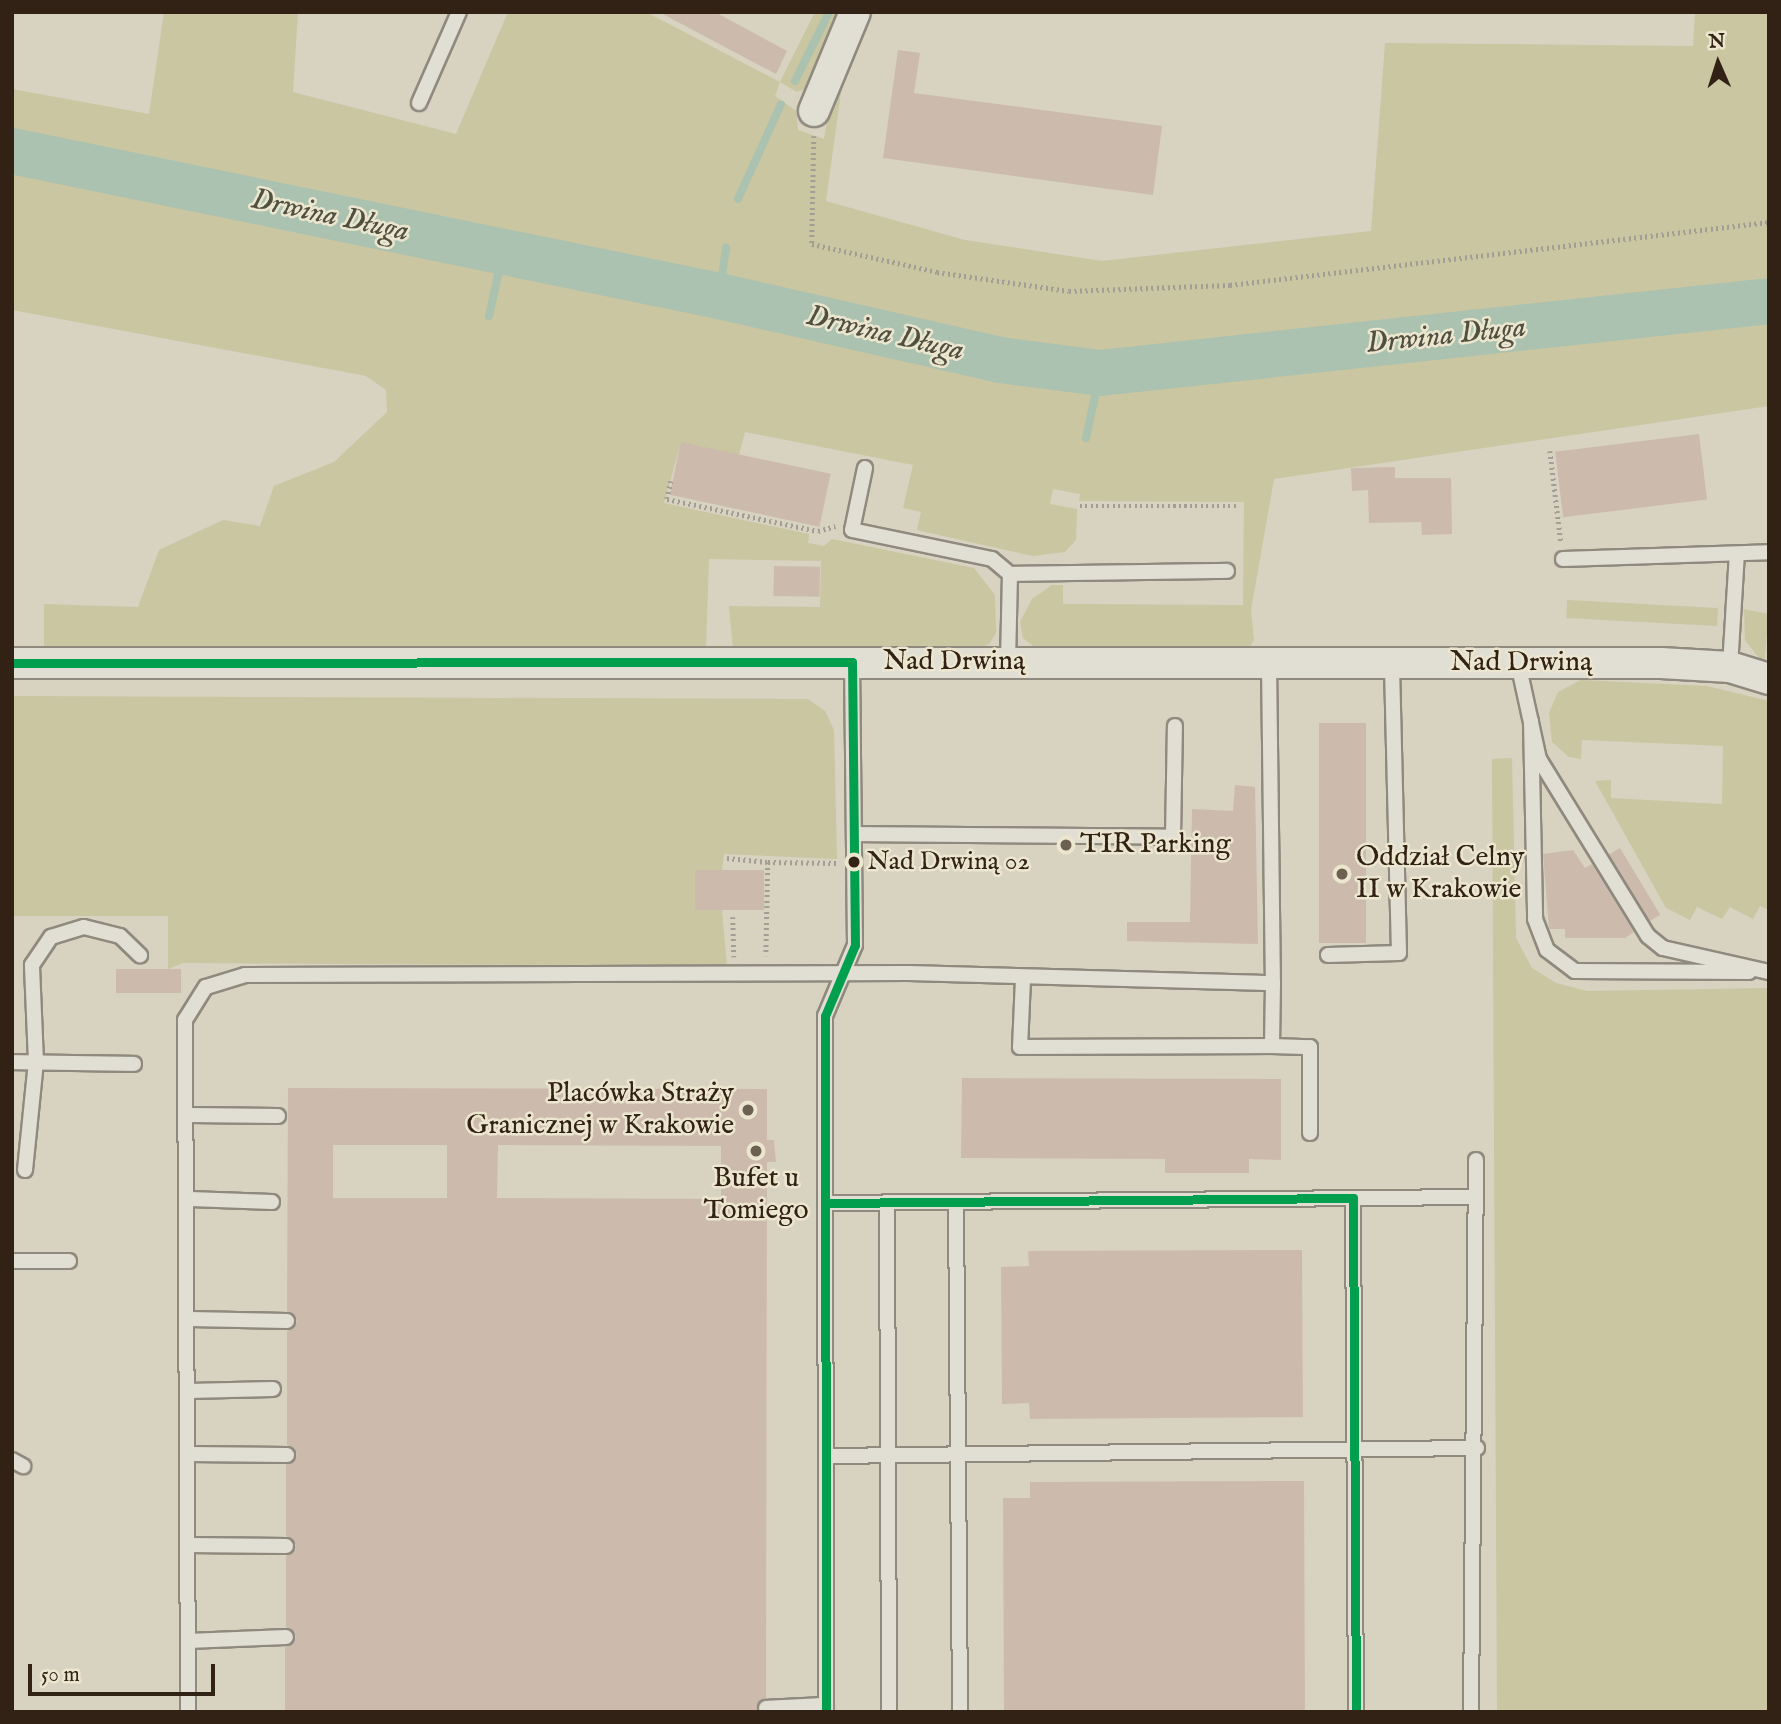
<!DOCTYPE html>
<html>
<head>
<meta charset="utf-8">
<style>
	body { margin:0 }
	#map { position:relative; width:1781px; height:1724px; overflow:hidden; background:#d8d2c0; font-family:"IM FELL English",serif }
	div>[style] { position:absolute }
	.green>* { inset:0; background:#c9c6a1; transform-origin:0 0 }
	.stream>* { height:8px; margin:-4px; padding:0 4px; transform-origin:4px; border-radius:4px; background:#aac2af }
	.river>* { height:46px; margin:-23px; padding:0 23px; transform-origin:23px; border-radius:23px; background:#aac2af }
	.building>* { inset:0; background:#ccbbad; transform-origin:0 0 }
	.path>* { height:4.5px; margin-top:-2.25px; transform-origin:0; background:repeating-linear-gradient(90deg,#a29e96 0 2px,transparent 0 5.5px) }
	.roads { filter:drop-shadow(2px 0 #8f897e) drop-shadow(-2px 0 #8f897e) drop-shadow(0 2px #8f897e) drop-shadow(0 -2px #8f897e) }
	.service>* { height:14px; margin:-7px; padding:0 7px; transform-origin:7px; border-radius:7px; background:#e1ded4 }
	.minor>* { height:30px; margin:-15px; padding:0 15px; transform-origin:15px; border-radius:15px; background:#e1ded4 }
	.bus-1>* { height:9px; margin:-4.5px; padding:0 4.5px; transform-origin:4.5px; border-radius:4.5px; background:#029f4e }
	.dots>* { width:19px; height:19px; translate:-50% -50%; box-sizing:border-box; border:4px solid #ece6cf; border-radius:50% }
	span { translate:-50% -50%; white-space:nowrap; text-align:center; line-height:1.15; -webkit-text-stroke:5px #ece6cf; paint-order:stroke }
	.bus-label { font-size:26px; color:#322215 }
	.left { translate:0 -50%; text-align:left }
	.street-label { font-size:28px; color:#322215 }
	.poi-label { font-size:28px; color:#322215 }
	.right { translate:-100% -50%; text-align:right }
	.water-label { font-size:30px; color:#505041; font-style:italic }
	.frame { position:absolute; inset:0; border:14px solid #322215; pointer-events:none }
	.north { position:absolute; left:1683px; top:28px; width:70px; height:70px; -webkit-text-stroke:5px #ece6cf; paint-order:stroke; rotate:357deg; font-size:19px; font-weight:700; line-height:28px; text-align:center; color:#322215 }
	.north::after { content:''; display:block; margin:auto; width:24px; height:32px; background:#322215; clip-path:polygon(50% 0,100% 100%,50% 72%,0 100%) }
	.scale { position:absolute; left:28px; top:1664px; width:187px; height:32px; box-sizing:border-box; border:4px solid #322215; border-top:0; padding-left:9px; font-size:21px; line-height:24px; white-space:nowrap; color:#322215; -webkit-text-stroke:5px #ece6cf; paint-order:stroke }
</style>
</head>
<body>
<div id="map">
	<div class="green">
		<div style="clip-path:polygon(164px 12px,298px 12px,293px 92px,456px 134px,508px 12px,646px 12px,780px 82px,815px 12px,845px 12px,805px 89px,797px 92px,780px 82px,775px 96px,796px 111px,798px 130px,824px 139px,836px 70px,865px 12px,872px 12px,845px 63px,826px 201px,965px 240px,1102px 261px,1371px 231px,1385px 43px,1693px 46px,1695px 12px,1769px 12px,1769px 406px,1274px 479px,1251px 610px,1254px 640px,1247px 651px,1038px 650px,1023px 638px,1020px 622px,1032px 599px,1052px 585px,1063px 585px,1063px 604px,1243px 605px,1244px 502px,1079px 501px,1080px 494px,1053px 489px,1050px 504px,1077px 509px,1076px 540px,1065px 552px,1033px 556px,917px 530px,921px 512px,903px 508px,913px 465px,745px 432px,739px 455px,681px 443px,664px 503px,809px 534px,808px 543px,824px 546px,832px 539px,974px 568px,995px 595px,996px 633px,989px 644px,977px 650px,733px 649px,729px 606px,820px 607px,821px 561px,709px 559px,706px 648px,44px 648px,44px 604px,138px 607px,159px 550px,223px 520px,260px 526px,274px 486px,334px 462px,387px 412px,386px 390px,366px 376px,12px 310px,12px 89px,149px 114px)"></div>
		<div style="left:1718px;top:608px;width:18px;height:151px;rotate:93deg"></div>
		<div style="clip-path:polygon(1744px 609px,1769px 614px,1764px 664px,1745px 640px)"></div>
		<div style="clip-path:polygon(1581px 680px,1707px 686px,1769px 701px,1769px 910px,1760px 906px,1753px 919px,1730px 907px,1722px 919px,1697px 907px,1690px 920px,1666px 908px,1595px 781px,1611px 780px,1611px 798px,1722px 804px,1723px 746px,1582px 740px,1581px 759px,1569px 757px,1552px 742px,1549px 713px,1558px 692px)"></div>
		<div style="clip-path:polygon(12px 696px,808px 699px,825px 711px,834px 730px,837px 859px,724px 854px,722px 870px,695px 871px,695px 910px,722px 910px,727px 966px,183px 963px,168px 969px,168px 916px,12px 916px)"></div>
		<div style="clip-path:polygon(1512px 758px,1516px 938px,1532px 968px,1556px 983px,1587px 991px,1769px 988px,1769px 1712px,1497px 1712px,1492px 759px)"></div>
	</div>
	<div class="stream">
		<div style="left:795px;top:81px;width:77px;rotate:-63.8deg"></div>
		<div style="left:738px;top:199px;width:104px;rotate:-65.6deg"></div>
		<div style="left:719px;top:296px;width:49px;rotate:-81.7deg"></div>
		<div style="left:489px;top:316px;width:65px;rotate:-77.5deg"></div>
		<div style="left:1086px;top:438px;width:66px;rotate:-77.8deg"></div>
	</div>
	<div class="river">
		<div style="left:12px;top:151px;width:722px;rotate:11.59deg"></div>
		<div style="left:719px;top:296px;width:288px;rotate:12.8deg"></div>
		<div style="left:1000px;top:360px;width:101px;rotate:7.4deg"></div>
		<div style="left:1100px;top:373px;width:673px;rotate:-6.14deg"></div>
	</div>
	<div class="building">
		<div style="clip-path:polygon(659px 12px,715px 12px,787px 51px,776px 74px)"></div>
		<div style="clip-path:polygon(898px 50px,920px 53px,914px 93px,1162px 126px,1153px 195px,883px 158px)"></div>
		<div style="left:1699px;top:434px;width:66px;height:145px;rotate:83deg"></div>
		<div style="left:681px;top:442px;width:153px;height:54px;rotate:12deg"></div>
		<div style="clip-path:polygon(1395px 467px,1395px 478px,1451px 478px,1452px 534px,1422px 535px,1421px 522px,1369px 523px,1368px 490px,1352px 491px,1351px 468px)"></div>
		<div style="left:774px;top:566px;width:46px;height:30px;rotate:1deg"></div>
		<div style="left:1319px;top:723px;width:47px;height:220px"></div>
		<div style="clip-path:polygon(1235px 785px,1255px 787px,1258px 944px,1127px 941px,1127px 922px,1190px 922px,1192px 809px,1233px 811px)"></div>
		<div style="left:1620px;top:848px;width:78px;height:13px;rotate:59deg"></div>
		<div style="clip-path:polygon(1573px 850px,1585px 868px,1592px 864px,1634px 932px,1625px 938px,1565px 938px,1565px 929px,1549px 929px,1543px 854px)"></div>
		<div style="left:695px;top:870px;width:69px;height:40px"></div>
		<div style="left:116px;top:969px;width:65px;height:24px"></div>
		<div style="clip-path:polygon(962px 1078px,1281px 1079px,1281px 1160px,1249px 1159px,1249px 1173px,1165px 1173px,1165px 1159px,961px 1158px)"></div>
		<div style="clip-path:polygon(evenodd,288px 1088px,767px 1089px,767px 1140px,774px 1140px,776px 1162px,767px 1162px,766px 1698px,757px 1712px,285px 1712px,285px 1647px,296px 1637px,286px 1627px,286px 1556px,296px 1545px,286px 1536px,286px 1465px,297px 1454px,287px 1445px,287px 1331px,297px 1321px,287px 1311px,288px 1088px,333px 1145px,447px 1145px,447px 1198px,333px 1198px,333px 1145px,288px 1088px,498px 1145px,721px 1146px,721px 1199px,497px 1198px,498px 1145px)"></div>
		<div style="clip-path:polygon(1302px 1250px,1303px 1417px,1030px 1419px,1029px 1403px,1002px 1404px,1001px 1267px,1029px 1266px,1028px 1251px)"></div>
		<div style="clip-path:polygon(1304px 1481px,1305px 1712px,1004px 1712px,1003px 1498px,1030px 1498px,1030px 1482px)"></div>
	</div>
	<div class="path">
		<div style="left:814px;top:136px;width:108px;rotate:91.1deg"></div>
		<div style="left:812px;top:244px;width:128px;rotate:12.6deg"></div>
		<div style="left:937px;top:272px;width:133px;rotate:8.2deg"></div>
		<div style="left:1069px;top:291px;width:161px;rotate:-2.1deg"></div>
		<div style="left:1230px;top:285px;width:543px;rotate:-6.67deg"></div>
		<div style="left:1550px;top:451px;width:92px;rotate:83.1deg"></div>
		<div style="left:671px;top:481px;width:18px;rotate:103deg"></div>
		<div style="left:667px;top:499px;width:154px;rotate:12deg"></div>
		<div style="left:818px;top:531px;width:18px;rotate:-16deg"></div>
		<div style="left:1080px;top:506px;width:159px"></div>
		<div style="left:727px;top:858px;width:41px;rotate:5.6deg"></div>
		<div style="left:768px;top:862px;width:94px;rotate:91.2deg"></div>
		<div style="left:768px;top:862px;width:69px;rotate:0.8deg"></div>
		<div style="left:733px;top:917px;width:40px;rotate:88.6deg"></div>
	</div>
	<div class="roads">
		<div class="service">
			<div style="left:419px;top:103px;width:99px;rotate:-66.3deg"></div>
			<div style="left:865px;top:468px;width:63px;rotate:101.8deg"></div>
			<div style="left:852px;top:530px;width:143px;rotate:11.7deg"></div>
			<div style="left:992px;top:559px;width:23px;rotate:40deg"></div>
			<div style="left:1010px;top:574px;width:217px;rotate:-0.8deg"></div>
			<div style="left:1563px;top:559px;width:206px;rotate:-1.9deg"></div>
			<div style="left:1008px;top:662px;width:88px;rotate:-88.7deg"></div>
			<div style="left:1269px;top:662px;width:321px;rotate:89.3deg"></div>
			<div style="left:1518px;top:663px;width:98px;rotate:77.7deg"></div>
			<div style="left:1539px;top:759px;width:208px;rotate:58.4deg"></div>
			<div style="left:1648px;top:936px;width:19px;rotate:39deg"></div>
			<div style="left:1663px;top:948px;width:109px;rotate:12.8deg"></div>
			<div style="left:1730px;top:667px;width:113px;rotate:-86.5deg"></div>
			<div style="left:1531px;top:721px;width:198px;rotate:88.8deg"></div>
			<div style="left:1535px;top:919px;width:33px;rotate:69deg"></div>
			<div style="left:1547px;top:950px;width:35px;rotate:37deg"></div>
			<div style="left:1575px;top:971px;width:174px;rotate:0.3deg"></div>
			<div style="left:855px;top:834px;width:318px;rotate:0.5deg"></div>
			<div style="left:1173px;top:837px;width:111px;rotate:-89deg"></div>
			<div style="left:1328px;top:955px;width:71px;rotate:-1.6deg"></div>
			<div style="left:1399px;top:953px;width:289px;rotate:-91.4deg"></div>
			<div style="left:1023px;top:979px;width:68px;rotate:92.5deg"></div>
			<div style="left:1020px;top:1047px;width:252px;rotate:-0.2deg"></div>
			<div style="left:12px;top:1062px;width:122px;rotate:0.9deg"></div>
			<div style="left:190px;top:1115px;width:88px;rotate:0.7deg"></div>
			<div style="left:25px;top:1170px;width:109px;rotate:-84.2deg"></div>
			<div style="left:36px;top:1062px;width:97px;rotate:-92.4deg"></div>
			<div style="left:32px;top:965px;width:34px;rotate:-56deg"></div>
			<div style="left:51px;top:937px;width:34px;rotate:-17deg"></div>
			<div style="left:84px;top:927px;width:37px;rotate:14deg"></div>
			<div style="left:120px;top:936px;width:28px;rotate:44deg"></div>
			<div style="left:1353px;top:1198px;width:514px;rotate:89.67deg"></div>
			<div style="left:190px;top:1199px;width:82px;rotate:2.1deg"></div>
			<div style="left:956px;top:1202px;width:510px;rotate:89.55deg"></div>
			<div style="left:829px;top:1203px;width:647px;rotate:-0.53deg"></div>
			<div style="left:887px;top:1203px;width:509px;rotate:89.77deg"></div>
			<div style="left:12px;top:1261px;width:57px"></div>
			<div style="left:190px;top:1319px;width:97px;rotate:1.2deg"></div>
			<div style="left:189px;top:1391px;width:84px;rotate:-1.4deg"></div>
			<div style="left:189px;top:1454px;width:98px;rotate:0.6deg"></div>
			<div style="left:828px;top:1456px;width:649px;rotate:-0.71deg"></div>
			<div style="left:12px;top:1460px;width:13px;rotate:29deg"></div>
			<div style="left:188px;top:1545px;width:98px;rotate:0.6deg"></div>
			<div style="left:188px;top:1641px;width:98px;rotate:-2.3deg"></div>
			<div style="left:766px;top:1708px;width:60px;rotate:-2.9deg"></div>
			<div style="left:188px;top:1712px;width:692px;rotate:-90.25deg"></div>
			<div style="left:185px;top:1020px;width:39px;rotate:-58deg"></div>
			<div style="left:206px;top:987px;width:41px;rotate:-17.1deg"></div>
			<div style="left:245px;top:975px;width:664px;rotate:-0.17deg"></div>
			<div style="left:909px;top:973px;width:364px;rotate:1.6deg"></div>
			<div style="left:1273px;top:983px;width:63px;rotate:90.9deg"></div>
			<div style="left:1272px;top:1046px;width:38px;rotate:2deg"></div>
			<div style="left:1310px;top:1047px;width:86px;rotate:90deg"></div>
			<div style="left:826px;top:1712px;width:696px;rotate:-90.08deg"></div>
			<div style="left:825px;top:1016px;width:77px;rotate:-67.1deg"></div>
			<div style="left:855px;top:945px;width:283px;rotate:-90.6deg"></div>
			<div style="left:1471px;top:1712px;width:552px;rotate:-89.48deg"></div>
		</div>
		<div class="minor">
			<div style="left:814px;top:111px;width:107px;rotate:-67.5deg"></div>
			<div style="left:12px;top:663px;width:1649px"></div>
			<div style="left:1661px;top:663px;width:69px;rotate:3.3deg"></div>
			<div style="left:1730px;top:667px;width:41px;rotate:17.1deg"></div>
		</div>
	</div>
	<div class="bus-1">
		<div style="left:12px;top:663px;width:840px;rotate:-0.07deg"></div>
		<div style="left:1353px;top:1198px;width:514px;rotate:89.67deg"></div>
		<div style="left:829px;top:1203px;width:524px;rotate:-0.55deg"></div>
		<div style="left:826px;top:1712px;width:696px;rotate:-90.08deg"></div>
		<div style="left:825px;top:1016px;width:77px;rotate:-67.1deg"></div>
		<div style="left:855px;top:945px;width:283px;rotate:-90.6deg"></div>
	</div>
	<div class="dots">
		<div style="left:1066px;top:845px;background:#6c6051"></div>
		<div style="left:854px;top:862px;background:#322215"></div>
		<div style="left:1342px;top:874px;background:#6c6051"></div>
		<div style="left:748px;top:1110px;background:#6c6051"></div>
		<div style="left:756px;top:1151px;background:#6c6051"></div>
	</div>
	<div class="bus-label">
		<span class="left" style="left:867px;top:862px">Nad Drwiną 02</span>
	</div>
	<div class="street-label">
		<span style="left:954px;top:662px">Nad Drwiną</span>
		<span style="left:1521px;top:663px">Nad Drwiną</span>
	</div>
	<div class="poi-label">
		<span class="left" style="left:1080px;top:845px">TIR Parking</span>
		<span class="left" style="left:1356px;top:874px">Oddział Celny<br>II w Krakowie</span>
		<span class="right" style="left:734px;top:1110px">Placówka Straży<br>Granicznej w Krakowie</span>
		<span style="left:756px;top:1195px">Bufet u<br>Tomiego</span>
	</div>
	<div class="water-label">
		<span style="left:330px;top:216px;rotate:12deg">Drwina Długa</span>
		<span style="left:885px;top:334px;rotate:13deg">Drwina Długa</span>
		<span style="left:1446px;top:336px;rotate:-6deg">Drwina Długa</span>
	</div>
	<div class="frame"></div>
	<div class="north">N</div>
	<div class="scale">50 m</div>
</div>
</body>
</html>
